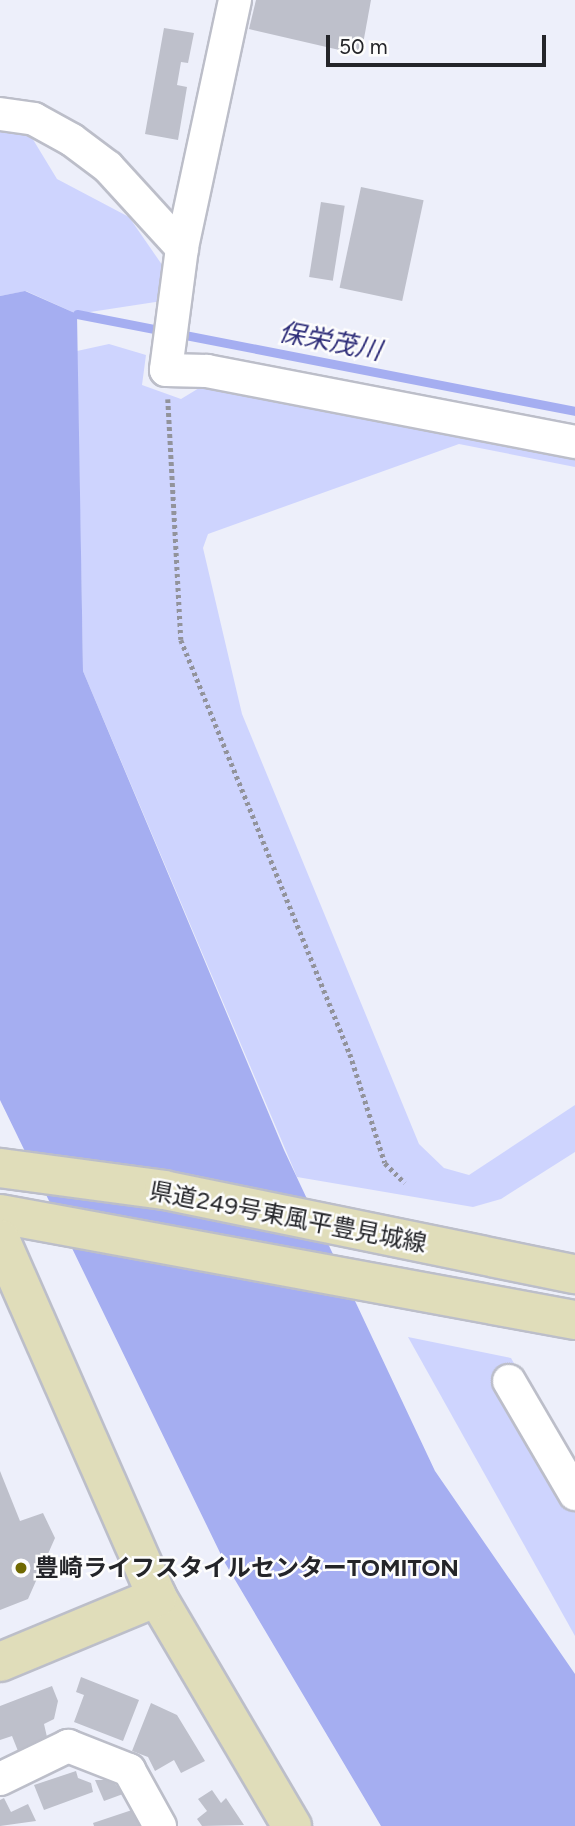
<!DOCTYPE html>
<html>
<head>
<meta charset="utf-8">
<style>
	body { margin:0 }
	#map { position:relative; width:575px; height:1826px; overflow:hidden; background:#edeffa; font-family:Figtree,"Noto Sans JP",sans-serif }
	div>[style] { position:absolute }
	.green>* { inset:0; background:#ced4fe }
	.water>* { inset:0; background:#a5aef1 }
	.stream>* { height:9px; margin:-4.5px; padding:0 4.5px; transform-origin:4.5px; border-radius:4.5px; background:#a5aef1 }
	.building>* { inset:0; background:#bec0cb; transform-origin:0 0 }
	.path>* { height:4.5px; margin-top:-2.25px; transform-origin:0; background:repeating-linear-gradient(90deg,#92939b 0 3.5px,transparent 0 7px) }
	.roads { filter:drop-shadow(2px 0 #bcbec9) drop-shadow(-2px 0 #bcbec9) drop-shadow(0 2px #bcbec9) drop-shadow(0 -2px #bcbec9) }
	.street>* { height:32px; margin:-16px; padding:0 16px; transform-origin:16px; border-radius:16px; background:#fff }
	.secondary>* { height:38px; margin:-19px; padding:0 19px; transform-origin:19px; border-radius:19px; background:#e0ddba }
	.dots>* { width:19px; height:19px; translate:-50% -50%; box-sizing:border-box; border:4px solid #fdfdfd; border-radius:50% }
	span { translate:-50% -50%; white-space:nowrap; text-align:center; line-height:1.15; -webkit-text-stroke:5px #fdfdfd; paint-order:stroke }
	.street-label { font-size:24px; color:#242529 }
	.poi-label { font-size:24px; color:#242529; font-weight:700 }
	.left { translate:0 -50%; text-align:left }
	.water-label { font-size:26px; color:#2d2c78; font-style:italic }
	.scale { position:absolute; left:326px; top:35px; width:220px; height:32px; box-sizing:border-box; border:4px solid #242529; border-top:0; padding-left:9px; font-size:21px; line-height:24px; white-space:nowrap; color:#242529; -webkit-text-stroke:5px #fdfdfd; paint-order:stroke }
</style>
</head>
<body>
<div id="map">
	<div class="green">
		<div style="clip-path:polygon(0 119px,23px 123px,57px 179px,129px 217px,167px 272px,162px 301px,77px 314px,26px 291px,0 296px)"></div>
		<div style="clip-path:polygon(109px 344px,146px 355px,142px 385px,181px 399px,209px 382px,575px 455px,575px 467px,459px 444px,208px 534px,203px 548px,242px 714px,419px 1144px,444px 1168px,469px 1175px,575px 1105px,575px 1152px,501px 1199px,473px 1207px,297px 1177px,83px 671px,77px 351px)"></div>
		<div style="clip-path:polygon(408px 1337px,511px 1358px,575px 1471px,575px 1636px)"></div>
	</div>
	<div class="water">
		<div style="clip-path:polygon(25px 291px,77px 314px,83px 671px,284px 1150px,435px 1471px,575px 1674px,575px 1826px,381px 1826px,225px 1563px,0 1100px,0 296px)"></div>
	</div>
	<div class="stream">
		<div style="left:77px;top:314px;width:507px;rotate:11.02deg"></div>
	</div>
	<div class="building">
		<div style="clip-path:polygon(256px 0,371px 0,361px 55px,249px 29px)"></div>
		<div style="clip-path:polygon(164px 28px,194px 33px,188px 63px,181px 62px,177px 85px,187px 87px,178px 140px,145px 134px)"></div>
		<div style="left:361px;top:187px;width:64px;height:103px;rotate:12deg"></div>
		<div style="left:321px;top:202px;width:24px;height:76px;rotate:9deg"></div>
		<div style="clip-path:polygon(0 1471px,20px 1521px,43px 1513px,55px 1538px,28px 1599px,0 1610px)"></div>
		<div style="clip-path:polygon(81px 1677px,139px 1700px,123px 1741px,74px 1722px,84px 1695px,76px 1692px)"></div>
		<div style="clip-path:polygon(52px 1686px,58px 1701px,54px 1719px,44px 1724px,47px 1737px,18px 1751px,12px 1736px,0 1740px,0 1706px)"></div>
		<div style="clip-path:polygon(151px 1703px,177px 1715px,205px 1761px,181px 1773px,174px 1760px,155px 1771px,148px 1757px,132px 1751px)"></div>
		<div style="clip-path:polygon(76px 1771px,78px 1778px,91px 1783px,93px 1792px,44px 1810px,34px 1785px)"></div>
		<div style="clip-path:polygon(95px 1780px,112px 1780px,123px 1794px,104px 1801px)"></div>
		<div style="clip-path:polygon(212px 1790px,221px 1803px,226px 1798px,244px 1825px,202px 1826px,197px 1819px,207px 1811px,198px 1799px)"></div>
		<div style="clip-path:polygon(4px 1798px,11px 1812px,28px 1804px,36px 1821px,0 1826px,0 1800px)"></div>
		<div style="clip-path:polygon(132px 1810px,141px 1826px,94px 1826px,93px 1823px)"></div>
	</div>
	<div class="path">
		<div style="left:168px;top:399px;width:241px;rotate:86.9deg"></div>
		<div style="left:181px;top:640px;width:447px;rotate:67.8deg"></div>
		<div style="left:350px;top:1054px;width:114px;rotate:72.2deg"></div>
		<div style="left:385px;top:1163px;width:28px;rotate:45deg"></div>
	</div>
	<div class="roads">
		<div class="street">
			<div style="left:235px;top:0;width:254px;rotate:102.1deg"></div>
			<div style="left:182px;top:248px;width:123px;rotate:97.5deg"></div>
			<div style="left:166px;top:370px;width:41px;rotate:1.4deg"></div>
			<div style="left:207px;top:371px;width:375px;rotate:10.9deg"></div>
			<div style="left:0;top:114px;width:34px;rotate:8deg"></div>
			<div style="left:34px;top:119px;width:43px;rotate:28.9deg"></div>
			<div style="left:72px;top:140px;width:45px;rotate:36.9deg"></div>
			<div style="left:108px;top:167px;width:110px;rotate:47.6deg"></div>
			<div style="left:509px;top:1381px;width:131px;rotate:59.7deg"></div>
			<div style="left:0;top:1779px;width:76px;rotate:-25.9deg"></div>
			<div style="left:68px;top:1746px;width:66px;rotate:21.5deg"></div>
			<div style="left:129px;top:1770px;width:64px;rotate:61deg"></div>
		</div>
		<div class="secondary">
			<div style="left:0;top:1168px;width:165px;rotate:7.6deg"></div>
			<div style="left:164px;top:1190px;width:419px;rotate:11.6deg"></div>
			<div style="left:0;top:1214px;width:585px;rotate:10.45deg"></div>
			<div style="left:0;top:1239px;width:391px;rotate:66.3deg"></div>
			<div style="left:157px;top:1597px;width:266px;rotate:59.5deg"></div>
			<div style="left:0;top:1662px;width:170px;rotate:-22.5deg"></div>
		</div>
	</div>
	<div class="dots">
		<div style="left:21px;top:1568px;background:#706901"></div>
	</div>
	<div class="street-label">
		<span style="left:288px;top:1217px;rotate:11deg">県道249号東風平豊見城線</span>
	</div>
	<div class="poi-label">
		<span class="left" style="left:35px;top:1568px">豊崎ライフスタイルセンターTOMITON</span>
	</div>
	<div class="water-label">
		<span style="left:330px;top:342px;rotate:11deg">保栄茂川</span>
	</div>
	<div class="scale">50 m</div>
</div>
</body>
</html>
